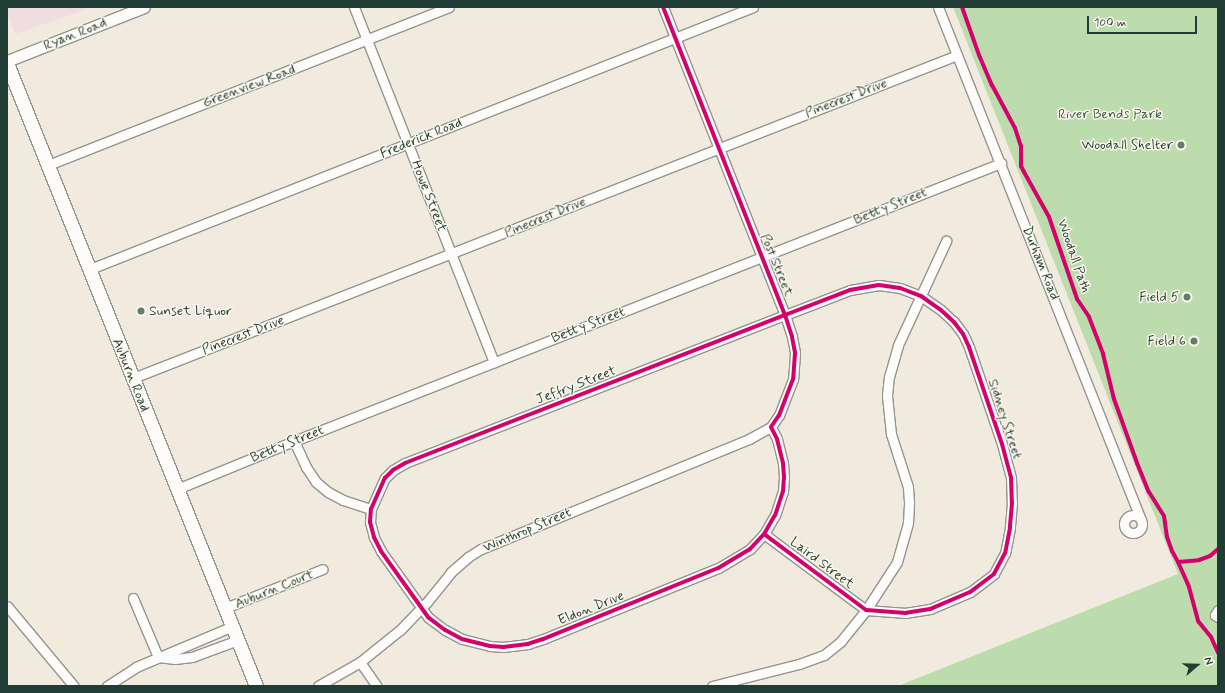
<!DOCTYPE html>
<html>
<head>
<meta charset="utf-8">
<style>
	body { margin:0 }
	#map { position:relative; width:1225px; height:693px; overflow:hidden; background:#f1eadf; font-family:Mynerve,sans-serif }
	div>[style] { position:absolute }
	.built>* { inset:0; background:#f1dce1 }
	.green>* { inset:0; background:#bcdcae }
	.roads { filter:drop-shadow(1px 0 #94958e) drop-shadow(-1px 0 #94958e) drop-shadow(0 1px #94958e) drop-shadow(0 -1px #94958e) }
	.minor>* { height:9px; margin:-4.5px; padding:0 4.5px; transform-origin:4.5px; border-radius:4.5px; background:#fdfcfa }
	.minor>.ring { margin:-4.5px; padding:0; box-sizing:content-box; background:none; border:9px solid #fdfcfa; border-radius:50% }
	.tertiary>* { height:11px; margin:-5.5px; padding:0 5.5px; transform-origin:5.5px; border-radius:5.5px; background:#fdfcfa }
	.secondary>* { height:13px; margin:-6.5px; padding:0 6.5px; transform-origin:6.5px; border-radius:6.5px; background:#fdfcfa }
	.cycleway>* { height:4px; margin:-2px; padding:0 2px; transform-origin:2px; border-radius:2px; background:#d6006c }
	.dots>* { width:11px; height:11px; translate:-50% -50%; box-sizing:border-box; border:2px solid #fbf7ec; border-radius:50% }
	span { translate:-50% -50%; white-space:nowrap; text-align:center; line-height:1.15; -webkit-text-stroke:3px #fbf7ec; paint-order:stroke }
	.street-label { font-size:14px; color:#1f3d34 }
	.park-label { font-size:14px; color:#365a44 }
	.poi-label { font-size:14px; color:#1f3d34 }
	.right { translate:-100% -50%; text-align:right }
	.left { translate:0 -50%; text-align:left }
	.frame { position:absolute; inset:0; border:8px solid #1f3d34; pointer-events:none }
	.north { position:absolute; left:1177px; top:645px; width:40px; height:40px; -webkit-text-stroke:3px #fbf7ec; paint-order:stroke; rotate:70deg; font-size:11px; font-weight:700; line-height:16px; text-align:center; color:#1f3d34 }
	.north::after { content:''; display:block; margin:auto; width:14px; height:18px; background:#1f3d34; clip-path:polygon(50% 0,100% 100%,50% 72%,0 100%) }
	.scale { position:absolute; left:1087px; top:16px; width:110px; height:18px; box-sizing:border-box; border:2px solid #1f3d34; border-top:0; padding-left:5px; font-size:12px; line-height:14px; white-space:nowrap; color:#1f3d34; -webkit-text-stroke:3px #fbf7ec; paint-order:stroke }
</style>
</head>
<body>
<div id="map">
	<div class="built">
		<div style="clip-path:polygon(7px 7px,93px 7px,15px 34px,7px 14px)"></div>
	</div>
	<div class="green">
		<div style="clip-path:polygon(953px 7px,1218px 7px,1218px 686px,898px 686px,1178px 574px)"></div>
	</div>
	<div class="roads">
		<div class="minor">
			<div style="left:354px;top:7px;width:382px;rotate:68.5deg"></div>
			<div style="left:663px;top:7px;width:331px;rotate:68.4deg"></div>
			<div style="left:785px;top:315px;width:23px;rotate:72deg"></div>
			<div style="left:792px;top:337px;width:16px;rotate:79deg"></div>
			<div style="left:795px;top:353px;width:26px;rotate:94deg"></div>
			<div style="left:793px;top:379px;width:39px;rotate:111deg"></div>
			<div style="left:779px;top:415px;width:14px;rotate:124deg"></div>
			<div style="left:771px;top:427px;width:13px;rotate:63deg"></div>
			<div style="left:777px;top:439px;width:25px;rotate:76deg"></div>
			<div style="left:783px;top:463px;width:14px;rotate:86deg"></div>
			<div style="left:784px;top:477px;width:14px;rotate:94deg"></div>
			<div style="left:783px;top:491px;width:25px;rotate:108deg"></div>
			<div style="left:775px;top:515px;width:22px;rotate:120deg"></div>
			<div style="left:764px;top:534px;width:21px;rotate:133deg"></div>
			<div style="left:750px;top:549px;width:37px;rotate:149deg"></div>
			<div style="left:718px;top:568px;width:189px;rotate:157.9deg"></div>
			<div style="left:543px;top:639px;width:16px;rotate:162deg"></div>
			<div style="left:528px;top:644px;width:25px;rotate:173deg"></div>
			<div style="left:503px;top:647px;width:13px;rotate:-176deg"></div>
			<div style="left:490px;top:646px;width:29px;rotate:-166deg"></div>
			<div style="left:462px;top:639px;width:19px;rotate:-152deg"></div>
			<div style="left:445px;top:630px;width:21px;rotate:-143deg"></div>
			<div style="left:428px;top:617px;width:81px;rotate:-125.5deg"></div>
			<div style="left:381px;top:551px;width:16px;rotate:-117deg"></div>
			<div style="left:374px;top:537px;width:16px;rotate:-105deg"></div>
			<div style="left:370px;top:522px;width:13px;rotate:-86deg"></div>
			<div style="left:371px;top:509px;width:34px;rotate:-66deg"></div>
			<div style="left:385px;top:478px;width:11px;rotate:-45deg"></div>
			<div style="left:393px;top:470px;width:14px;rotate:-30deg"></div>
			<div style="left:405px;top:463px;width:408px;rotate:-21.3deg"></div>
			<div style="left:785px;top:315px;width:70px;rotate:-21deg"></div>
			<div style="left:850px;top:290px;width:29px;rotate:-10deg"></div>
			<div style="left:879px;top:285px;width:21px;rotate:8deg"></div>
			<div style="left:900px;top:288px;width:22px;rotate:21deg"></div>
			<div style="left:921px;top:296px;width:24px;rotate:35deg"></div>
			<div style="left:941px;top:310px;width:18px;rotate:43deg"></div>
			<div style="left:954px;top:322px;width:15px;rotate:53deg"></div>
			<div style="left:963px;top:334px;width:14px;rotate:65deg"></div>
			<div style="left:969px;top:347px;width:102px;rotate:71.2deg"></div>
			<div style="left:1002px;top:444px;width:35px;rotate:75deg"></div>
			<div style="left:1011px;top:478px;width:25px;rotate:88deg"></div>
			<div style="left:1012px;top:503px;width:25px;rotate:95deg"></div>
			<div style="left:1010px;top:528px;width:25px;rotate:101deg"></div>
			<div style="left:1005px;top:553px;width:24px;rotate:118deg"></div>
			<div style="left:994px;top:574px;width:30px;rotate:143deg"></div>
			<div style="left:970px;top:592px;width:43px;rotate:157deg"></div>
			<div style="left:930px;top:609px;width:24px;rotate:171deg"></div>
			<div style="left:906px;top:613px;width:40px;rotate:-175.7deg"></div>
			<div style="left:866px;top:610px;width:127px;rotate:-143.3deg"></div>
			<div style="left:938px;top:7px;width:552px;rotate:68.41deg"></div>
			<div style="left:48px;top:165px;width:431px;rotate:-21.5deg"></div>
			<div style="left:90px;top:269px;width:713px;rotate:-21.56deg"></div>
			<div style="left:133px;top:378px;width:885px;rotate:-21.4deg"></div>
			<div style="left:294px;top:441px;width:29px;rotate:65deg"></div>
			<div style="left:306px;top:467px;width:18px;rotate:56deg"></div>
			<div style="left:316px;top:482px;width:16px;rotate:40deg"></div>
			<div style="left:328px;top:492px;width:17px;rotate:28deg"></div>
			<div style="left:343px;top:500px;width:29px;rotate:18deg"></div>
			<div style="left:177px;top:489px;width:126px;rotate:-22.3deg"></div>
			<div style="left:294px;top:441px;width:760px;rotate:-21.47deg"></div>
			<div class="ring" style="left:1124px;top:515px;width:9px;height:9px"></div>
			<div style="left:133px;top:598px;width:64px;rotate:67deg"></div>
			<div style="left:7px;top:606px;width:104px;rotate:50.1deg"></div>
			<div style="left:225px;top:608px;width:105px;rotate:-21.7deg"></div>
			<div style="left:1218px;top:610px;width:6px;rotate:121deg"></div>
			<div style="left:1215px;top:615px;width:4px;rotate:34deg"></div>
			<div style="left:158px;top:657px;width:17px;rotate:7deg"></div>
			<div style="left:175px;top:659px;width:17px;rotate:-7deg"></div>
			<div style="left:192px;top:657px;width:49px;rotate:-20.3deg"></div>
			<div style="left:360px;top:662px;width:29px;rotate:55deg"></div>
			<div style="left:107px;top:686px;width:35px;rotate:-33deg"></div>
			<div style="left:136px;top:667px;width:105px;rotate:-22.9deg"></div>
			<div style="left:318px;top:686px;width:48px;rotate:-29.7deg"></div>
			<div style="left:360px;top:662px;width:51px;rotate:-38.7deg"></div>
			<div style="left:400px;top:630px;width:39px;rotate:-46deg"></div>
			<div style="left:427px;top:602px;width:38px;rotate:-51deg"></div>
			<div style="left:451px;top:572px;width:23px;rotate:-41deg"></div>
			<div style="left:468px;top:557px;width:15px;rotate:-32deg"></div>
			<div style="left:481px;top:549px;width:290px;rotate:-22.3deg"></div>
			<div style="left:749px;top:439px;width:25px;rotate:-29deg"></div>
			<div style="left:712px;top:686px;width:90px;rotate:-14.2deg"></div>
			<div style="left:799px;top:664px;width:27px;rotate:-20deg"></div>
			<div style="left:824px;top:655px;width:22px;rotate:-39deg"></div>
			<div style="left:841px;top:641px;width:40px;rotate:-51deg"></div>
			<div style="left:866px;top:610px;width:57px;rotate:-57.1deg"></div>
			<div style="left:897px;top:562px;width:41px;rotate:-74.2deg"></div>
			<div style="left:908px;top:523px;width:21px;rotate:-87deg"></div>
			<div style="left:909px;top:502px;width:15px;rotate:-94deg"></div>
			<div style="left:908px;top:487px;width:56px;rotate:-107.8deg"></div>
			<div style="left:891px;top:434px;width:39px;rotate:-96deg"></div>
			<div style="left:887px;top:395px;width:18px;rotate:-84deg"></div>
			<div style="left:889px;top:377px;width:33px;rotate:-74deg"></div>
			<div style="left:898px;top:345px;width:115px;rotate:-65.2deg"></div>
		</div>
		<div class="tertiary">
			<div style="left:7px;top:61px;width:147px;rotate:-21.5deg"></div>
		</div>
		<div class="secondary">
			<div style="left:7px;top:63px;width:671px;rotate:68.21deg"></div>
		</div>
	</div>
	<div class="cycleway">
		<div style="left:663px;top:7px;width:331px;rotate:68.4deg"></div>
		<div style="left:785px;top:315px;width:23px;rotate:72deg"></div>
		<div style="left:792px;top:337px;width:16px;rotate:79deg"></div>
		<div style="left:795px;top:353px;width:26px;rotate:94deg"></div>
		<div style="left:793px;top:379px;width:39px;rotate:111deg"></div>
		<div style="left:779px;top:415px;width:14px;rotate:124deg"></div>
		<div style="left:771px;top:427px;width:13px;rotate:63deg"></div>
		<div style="left:777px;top:439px;width:25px;rotate:76deg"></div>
		<div style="left:783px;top:463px;width:14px;rotate:86deg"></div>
		<div style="left:784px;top:477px;width:14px;rotate:94deg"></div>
		<div style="left:783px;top:491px;width:25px;rotate:108deg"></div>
		<div style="left:775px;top:515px;width:22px;rotate:120deg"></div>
		<div style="left:764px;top:534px;width:21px;rotate:133deg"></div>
		<div style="left:750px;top:549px;width:37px;rotate:149deg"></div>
		<div style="left:718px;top:568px;width:189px;rotate:157.9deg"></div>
		<div style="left:543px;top:639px;width:16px;rotate:162deg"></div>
		<div style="left:528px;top:644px;width:25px;rotate:173deg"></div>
		<div style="left:503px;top:647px;width:13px;rotate:-176deg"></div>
		<div style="left:490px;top:646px;width:29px;rotate:-166deg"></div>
		<div style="left:462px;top:639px;width:19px;rotate:-152deg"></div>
		<div style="left:445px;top:630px;width:21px;rotate:-143deg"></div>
		<div style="left:428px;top:617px;width:81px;rotate:-125.5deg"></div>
		<div style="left:381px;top:551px;width:16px;rotate:-117deg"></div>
		<div style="left:374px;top:537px;width:16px;rotate:-105deg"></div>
		<div style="left:370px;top:522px;width:13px;rotate:-86deg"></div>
		<div style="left:371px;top:509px;width:34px;rotate:-66deg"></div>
		<div style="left:385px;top:478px;width:11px;rotate:-45deg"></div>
		<div style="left:393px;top:470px;width:14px;rotate:-30deg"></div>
		<div style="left:405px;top:463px;width:408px;rotate:-21.3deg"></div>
		<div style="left:785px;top:315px;width:70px;rotate:-21deg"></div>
		<div style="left:850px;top:290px;width:29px;rotate:-10deg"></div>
		<div style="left:879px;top:285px;width:21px;rotate:8deg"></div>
		<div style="left:900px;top:288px;width:22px;rotate:21deg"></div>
		<div style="left:921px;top:296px;width:24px;rotate:35deg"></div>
		<div style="left:941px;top:310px;width:18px;rotate:43deg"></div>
		<div style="left:954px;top:322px;width:15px;rotate:53deg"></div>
		<div style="left:963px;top:334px;width:14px;rotate:65deg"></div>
		<div style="left:969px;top:347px;width:102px;rotate:71.2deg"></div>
		<div style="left:1002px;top:444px;width:35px;rotate:75deg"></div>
		<div style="left:1011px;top:478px;width:25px;rotate:88deg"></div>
		<div style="left:1012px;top:503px;width:25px;rotate:95deg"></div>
		<div style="left:1010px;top:528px;width:25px;rotate:101deg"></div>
		<div style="left:1005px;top:553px;width:24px;rotate:118deg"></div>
		<div style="left:994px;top:574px;width:30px;rotate:143deg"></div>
		<div style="left:970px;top:592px;width:43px;rotate:157deg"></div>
		<div style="left:930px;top:609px;width:24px;rotate:171deg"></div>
		<div style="left:906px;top:613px;width:40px;rotate:-175.7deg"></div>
		<div style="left:866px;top:610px;width:127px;rotate:-143.3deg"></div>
		<div style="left:962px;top:7px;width:51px;rotate:70.5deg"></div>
		<div style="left:979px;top:55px;width:33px;rotate:67deg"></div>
		<div style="left:992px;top:85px;width:49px;rotate:61.9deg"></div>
		<div style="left:1015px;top:128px;width:19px;rotate:72deg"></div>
		<div style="left:1021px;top:146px;width:20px;rotate:90deg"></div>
		<div style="left:1021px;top:166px;width:7px;rotate:63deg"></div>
		<div style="left:1024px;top:172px;width:51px;rotate:60.9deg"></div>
		<div style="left:1049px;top:217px;width:87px;rotate:71.1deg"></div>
		<div style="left:1077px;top:299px;width:22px;rotate:56deg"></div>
		<div style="left:1089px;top:317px;width:40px;rotate:69deg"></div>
		<div style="left:1103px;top:354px;width:46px;rotate:76.3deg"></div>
		<div style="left:1114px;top:399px;width:68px;rotate:70.2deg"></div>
		<div style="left:1137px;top:463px;width:31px;rotate:68deg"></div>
		<div style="left:1149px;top:492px;width:28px;rotate:58deg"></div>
		<div style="left:1164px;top:516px;width:21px;rotate:82deg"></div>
		<div style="left:1167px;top:537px;width:15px;rotate:70deg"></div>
		<div style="left:1172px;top:551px;width:13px;rotate:61deg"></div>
		<div style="left:1178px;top:562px;width:21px;rotate:-5deg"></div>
		<div style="left:1199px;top:560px;width:12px;rotate:-20deg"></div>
		<div style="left:1210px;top:556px;width:11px;rotate:-41deg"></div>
		<div style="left:1178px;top:562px;width:27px;rotate:66deg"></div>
		<div style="left:1189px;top:587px;width:35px;rotate:75deg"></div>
		<div style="left:1198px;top:621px;width:21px;rotate:51deg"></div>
		<div style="left:1211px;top:637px;width:17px;rotate:66deg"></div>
	</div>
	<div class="dots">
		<div style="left:1181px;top:145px;background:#687a70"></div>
		<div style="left:1187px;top:297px;background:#687a70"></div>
		<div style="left:141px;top:311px;background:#687a70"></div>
		<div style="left:1194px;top:341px;background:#687a70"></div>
	</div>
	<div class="street-label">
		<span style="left:75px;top:34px;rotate:-21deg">Ryan Road</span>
		<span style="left:249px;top:86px;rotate:-21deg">Greenview Road</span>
		<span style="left:846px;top:98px;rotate:-21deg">Pinecrest Drive</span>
		<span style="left:421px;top:138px;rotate:-22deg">Frederick Road</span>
		<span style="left:429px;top:196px;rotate:69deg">Howe Street</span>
		<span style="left:890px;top:206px;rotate:-22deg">Betty Street</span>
		<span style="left:545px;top:217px;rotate:-22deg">Pinecrest Drive</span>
		<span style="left:1074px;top:256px;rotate:71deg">Woodall Path</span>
		<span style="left:1041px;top:263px;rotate:68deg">Durham Road</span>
		<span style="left:777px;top:265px;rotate:68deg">Post Street</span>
		<span style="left:588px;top:325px;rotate:-21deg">Betty Street</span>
		<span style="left:243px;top:335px;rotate:-21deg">Pinecrest Drive</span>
		<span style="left:131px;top:375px;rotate:68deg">Auburn Road</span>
		<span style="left:576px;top:385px;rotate:-21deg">Jeffry Street</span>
		<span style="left:1005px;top:419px;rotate:72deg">Sidney Street</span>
		<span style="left:287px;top:444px;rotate:-22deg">Betty Street</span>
		<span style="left:527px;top:530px;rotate:-23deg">Winthrop Street</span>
		<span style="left:822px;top:563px;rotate:37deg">Laird Street</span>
		<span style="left:274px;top:589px;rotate:-22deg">Auburn Court</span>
		<span style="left:591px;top:608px;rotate:-22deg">Eldon Drive</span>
	</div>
	<div class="park-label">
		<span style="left:1110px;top:114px">River Bends Park</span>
	</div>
	<div class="poi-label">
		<span class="right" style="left:1173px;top:145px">Woodall Shelter</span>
		<span class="right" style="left:1179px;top:297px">Field 5</span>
		<span class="left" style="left:149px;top:311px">Sunset Liquor</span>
		<span class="right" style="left:1186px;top:341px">Field 6</span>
	</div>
	<div class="frame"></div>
	<div class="north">N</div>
	<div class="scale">100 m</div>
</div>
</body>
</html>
